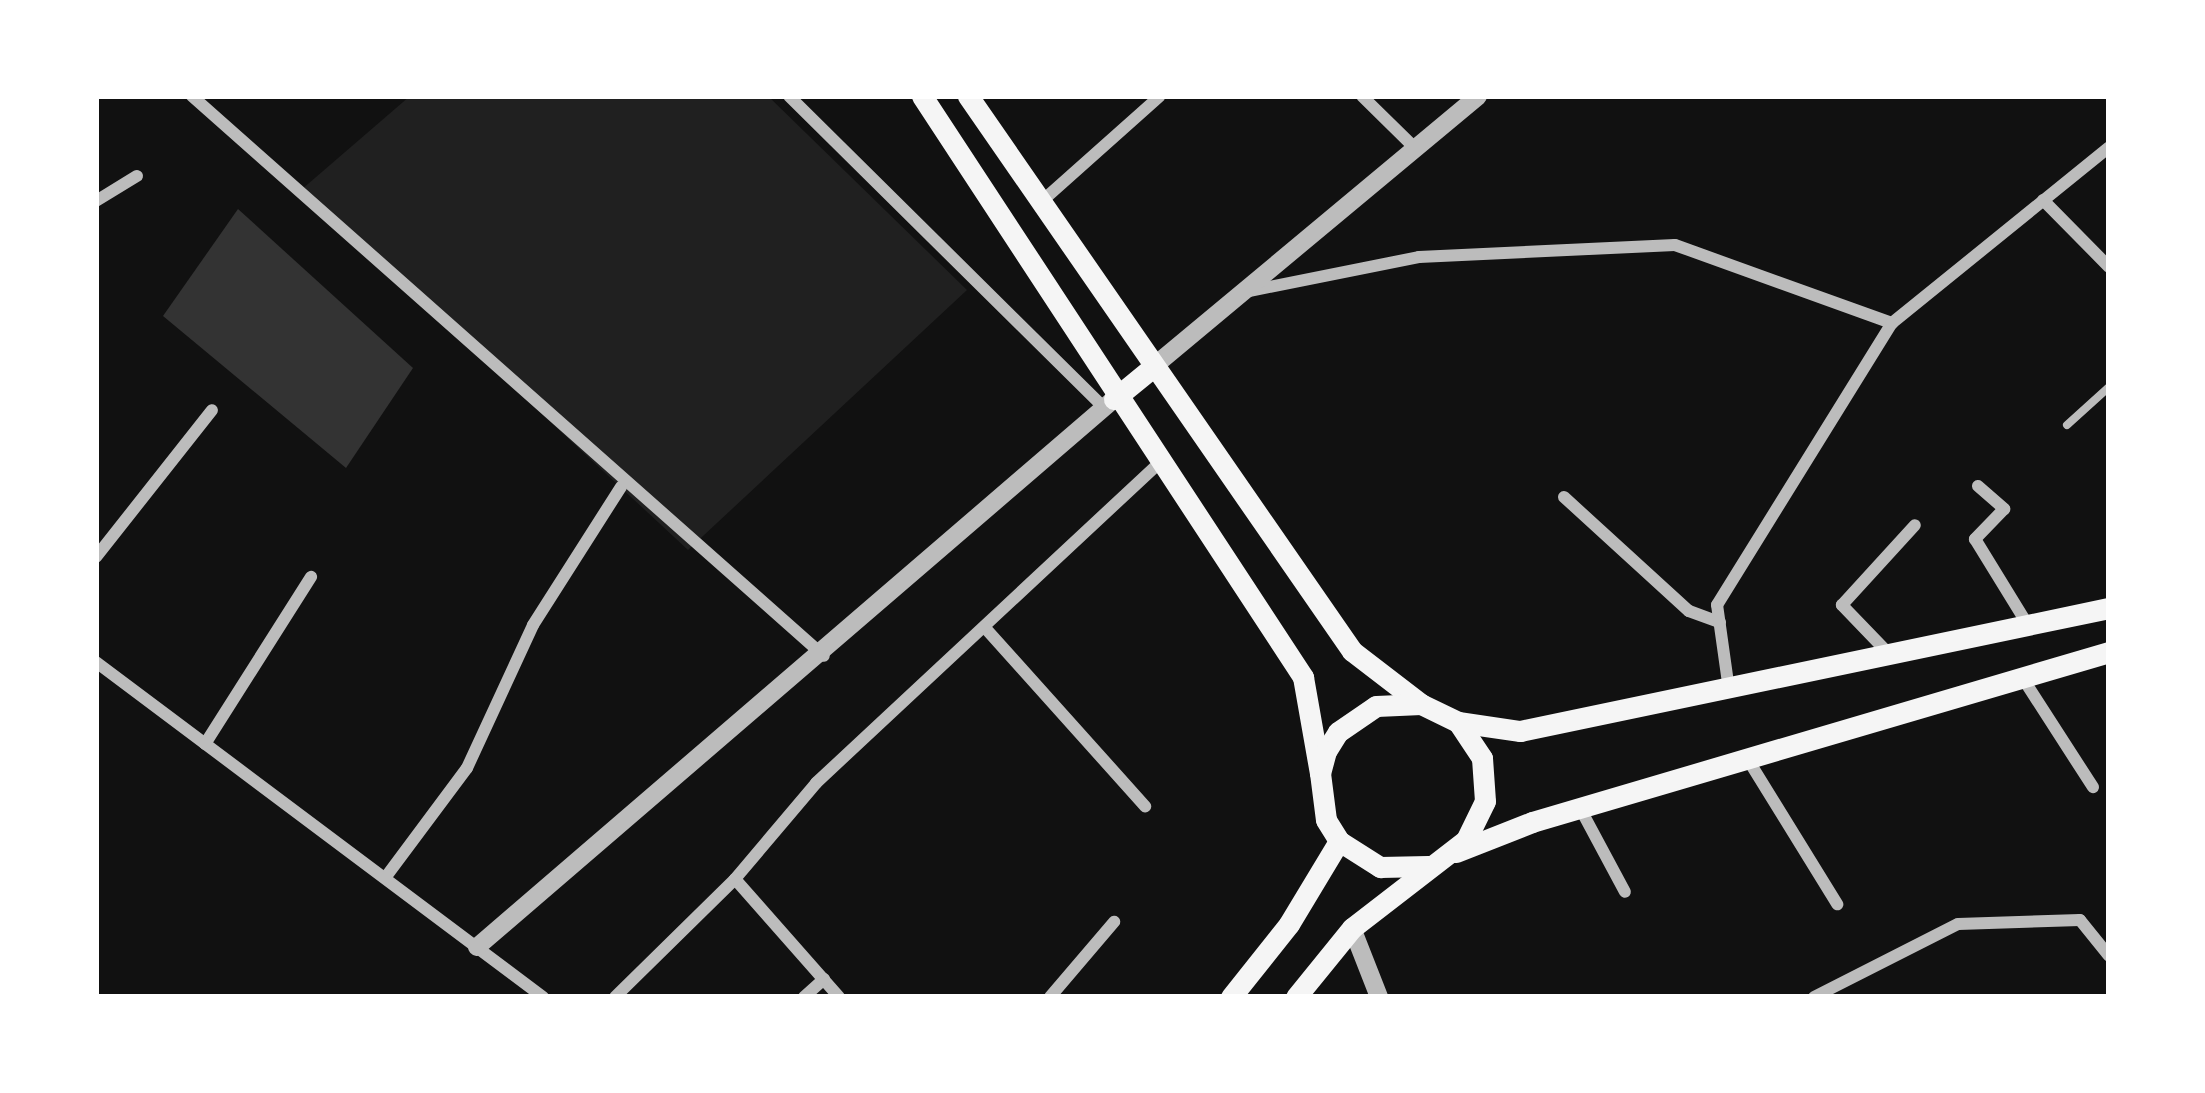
<!DOCTYPE html>
<html>
<head>
<meta charset="utf-8">
<style>
	body { margin:0 }
	#map { position:relative; width:2205px; height:1093px; overflow:hidden; background:#111; font-family:Raleway,sans-serif }
	div>[style] { position:absolute }
	.green>* { inset:0; background:#202020 }
	.water>* { inset:0; background:#333 }
	.service>* { height:8px; margin:-4px; padding:0 4px; transform-origin:4px; border-radius:4px; background:#bcbcbc }
	.minor>* { height:12px; margin:-6px; padding:0 6px; transform-origin:6px; border-radius:6px; background:#bcbcbc }
	.tertiary>* { height:18px; margin:-9px; padding:0 9px; transform-origin:9px; border-radius:9px; background:#bcbcbc }
	.secondary>* { height:21px; margin:-10.5px; padding:0 10.5px; transform-origin:10.5px; border-radius:10.5px; background:#f5f5f5 }
	span { translate:-50% -50%; white-space:nowrap; text-align:center; line-height:1.15; -webkit-text-stroke:12px #fff; paint-order:stroke }
	.frame { position:absolute; inset:0; border:99px solid #fff; pointer-events:none }
</style>
</head>
<body>
<div id="map">
	<div class="green">
		<div style="clip-path:polygon(410px 96px,768px 96px,967px 290px,688px 550px,301px 190px)"></div>
	</div>
	<div class="water">
		<div style="clip-path:polygon(238px 209px,413px 368px,346px 468px,163px 316px)"></div>
	</div>
	<div class="service">
		<div style="left:2067px;top:425px;width:57px;rotate:-42.1deg"></div>
	</div>
	<div class="minor">
		<div style="left:192px;top:96px;width:844px;rotate:41.54deg"></div>
		<div style="left:789px;top:96px;width:443px;rotate:44.7deg"></div>
		<div style="left:1362px;top:96px;width:74px;rotate:44.5deg"></div>
		<div style="left:2043px;top:200px;width:94px;rotate:45.4deg"></div>
		<div style="left:96px;top:201px;width:48px;rotate:-31.4deg"></div>
		<div style="left:1041px;top:202px;width:158px;rotate:-41.7deg"></div>
		<div style="left:1244px;top:292px;width:178px;rotate:-11.3deg"></div>
		<div style="left:1419px;top:257px;width:256px;rotate:-2.7deg"></div>
		<div style="left:1675px;top:245px;width:231px;rotate:19.8deg"></div>
		<div style="left:1978px;top:486px;width:35px;rotate:41deg"></div>
		<div style="left:2004px;top:509px;width:42px;rotate:134deg"></div>
		<div style="left:1975px;top:539px;width:101px;rotate:58.4deg"></div>
		<div style="left:1564px;top:497px;width:169px;rotate:42.4deg"></div>
		<div style="left:1689px;top:611px;width:33px;rotate:20deg"></div>
		<div style="left:96px;top:557px;width:187px;rotate:-51.7deg"></div>
		<div style="left:987px;top:630px;width:237px;rotate:48.1deg"></div>
		<div style="left:1891px;top:656px;width:71px;rotate:-133.9deg"></div>
		<div style="left:1842px;top:605px;width:108px;rotate:-47.6deg"></div>
		<div style="left:96px;top:662px;width:559px;rotate:36.85deg"></div>
		<div style="left:2022px;top:677px;width:131px;rotate:57.2deg"></div>
		<div style="left:1729px;top:690px;width:86px;rotate:-98deg"></div>
		<div style="left:1717px;top:605px;width:332px;rotate:-58.2deg"></div>
		<div style="left:1892px;top:323px;width:279px;rotate:-39deg"></div>
		<div style="left:205px;top:744px;width:198px;rotate:-57.6deg"></div>
		<div style="left:1747px;top:758px;width:172px;rotate:58.3deg"></div>
		<div style="left:1580px;top:808px;width:95px;rotate:61.8deg"></div>
		<div style="left:385px;top:878px;width:137px;rotate:-53.3deg"></div>
		<div style="left:467px;top:768px;width:157px;rotate:-65.2deg"></div>
		<div style="left:533px;top:625px;width:164px;rotate:-57.5deg"></div>
		<div style="left:735px;top:879px;width:157px;rotate:48.6deg"></div>
		<div style="left:615px;top:997px;width:168px;rotate:-44.5deg"></div>
		<div style="left:735px;top:879px;width:126px;rotate:-49.8deg"></div>
		<div style="left:816px;top:783px;width:468px;rotate:-43deg"></div>
		<div style="left:804px;top:997px;width:27px;rotate:-42deg"></div>
		<div style="left:1050px;top:997px;width:99px;rotate:-49.5deg"></div>
		<div style="left:1814px;top:997px;width:161px;rotate:-26.9deg"></div>
		<div style="left:1958px;top:924px;width:122px;rotate:-1.9deg"></div>
		<div style="left:2080px;top:920px;width:46px;rotate:51.1deg"></div>
	</div>
	<div class="tertiary">
		<div style="left:1153px;top:367px;width:423px;rotate:-39.8deg"></div>
		<div style="left:1352px;top:928px;width:74px;rotate:68.6deg"></div>
		<div style="left:477px;top:947px;width:840px;rotate:-40.7deg"></div>
	</div>
	<div class="secondary">
		<div style="left:922px;top:96px;width:695px;rotate:56.74deg"></div>
		<div style="left:1303px;top:677px;width:97px;rotate:80deg"></div>
		<div style="left:968px;top:96px;width:675px;rotate:55.32deg"></div>
		<div style="left:1352px;top:651px;width:87px;rotate:37.5deg"></div>
		<div style="left:1114px;top:399px;width:50px;rotate:-39.4deg"></div>
		<div style="left:1458px;top:722px;width:63px;rotate:8.3deg"></div>
		<div style="left:1520px;top:731px;width:602px;rotate:-11.8deg"></div>
		<div style="left:1456px;top:852px;width:82px;rotate:-21.5deg"></div>
		<div style="left:1532px;top:822px;width:602px;rotate:-16.42deg"></div>
		<div style="left:1231px;top:997px;width:93px;rotate:-51.5deg"></div>
		<div style="left:1289px;top:924px;width:97px;rotate:-58.9deg"></div>
		<div style="left:1296px;top:997px;width:89px;rotate:-50.9deg"></div>
		<div style="left:1352px;top:928px;width:144px;rotate:-37.7deg"></div>
		<div style="left:1466px;top:840px;width:43px;rotate:-64deg"></div>
		<div style="left:1485px;top:801px;width:43px;rotate:-94deg"></div>
		<div style="left:1482px;top:758px;width:43px;rotate:-123.7deg"></div>
		<div style="left:1458px;top:722px;width:41px;rotate:-154.1deg"></div>
		<div style="left:1421px;top:704px;width:45px;rotate:177.5deg"></div>
		<div style="left:1376px;top:706px;width:46px;rotate:145.6deg"></div>
		<div style="left:1338px;top:732px;width:22px;rotate:122deg"></div>
		<div style="left:1326px;top:751px;width:23px;rotate:105deg"></div>
		<div style="left:1320px;top:773px;width:47px;rotate:82.7deg"></div>
		<div style="left:1326px;top:820px;width:25px;rotate:58deg"></div>
		<div style="left:1339px;top:841px;width:49px;rotate:32.4deg"></div>
		<div style="left:1380px;top:867px;width:48px;rotate:-1.2deg"></div>
	</div>
	<div class="frame"></div>
</div>
</body>
</html>
